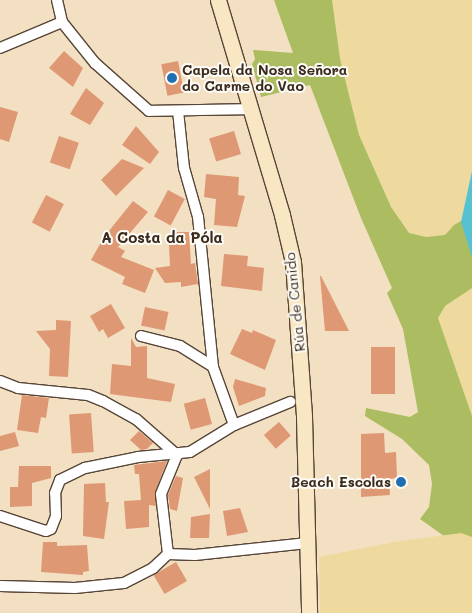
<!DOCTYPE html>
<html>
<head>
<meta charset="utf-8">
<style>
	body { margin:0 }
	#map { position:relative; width:472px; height:613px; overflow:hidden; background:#f3dfc2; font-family:Mali,sans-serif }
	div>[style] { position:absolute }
	.green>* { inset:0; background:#abbd60 }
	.sand>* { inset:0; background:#eeda9e }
	.water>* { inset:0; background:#57c1d2 }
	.building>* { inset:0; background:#de9874; transform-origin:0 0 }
	.roads { filter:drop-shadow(1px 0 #574537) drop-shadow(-1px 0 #574537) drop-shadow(0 1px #574537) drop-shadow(0 -1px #574537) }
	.minor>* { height:10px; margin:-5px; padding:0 5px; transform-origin:5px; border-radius:5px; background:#fff }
	.secondary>* { height:15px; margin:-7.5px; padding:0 7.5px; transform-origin:7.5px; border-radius:7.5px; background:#f9e7c3 }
	.dots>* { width:14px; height:14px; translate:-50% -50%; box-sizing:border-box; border:2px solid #fdfcf7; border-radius:50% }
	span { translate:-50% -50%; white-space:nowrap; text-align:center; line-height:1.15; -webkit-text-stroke:4px #fdfcf7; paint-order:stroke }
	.poi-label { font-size:14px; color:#3b2a1e; font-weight:700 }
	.left { translate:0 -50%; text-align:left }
	.right { translate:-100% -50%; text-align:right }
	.street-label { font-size:14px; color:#3b2a1e }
	.neighbourhood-label { font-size:15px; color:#3b2a1e; font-weight:700 }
</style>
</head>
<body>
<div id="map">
	<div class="green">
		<div style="clip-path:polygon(274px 0,472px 0,472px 541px,444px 536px,420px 519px,429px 507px,432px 484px,429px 465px,402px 439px,365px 416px,366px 408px,410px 417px,418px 412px,403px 329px,387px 293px,392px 288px,361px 218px,310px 85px,261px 97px,252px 64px,255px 59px,253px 50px,293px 53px)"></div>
	</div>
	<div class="sand">
		<div style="clip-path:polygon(332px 0,472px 0,472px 215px,454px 225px,445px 235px,426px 237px,409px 233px,391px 207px,359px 135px,340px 59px)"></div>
		<div style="clip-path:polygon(472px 288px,472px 416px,438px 318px,445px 306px)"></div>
		<div style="clip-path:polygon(461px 533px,472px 537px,472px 613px,320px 613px,319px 557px,394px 542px)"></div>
	</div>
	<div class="water">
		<div style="clip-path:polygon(472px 171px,472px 257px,461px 222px)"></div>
	</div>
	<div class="building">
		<div style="clip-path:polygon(64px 51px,83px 68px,73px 87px,49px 68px)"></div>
		<div style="left:178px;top:61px;width:32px;height:17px;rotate:79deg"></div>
		<div style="clip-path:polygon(86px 88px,104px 103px,90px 125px,70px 114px)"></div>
		<div style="clip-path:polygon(0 107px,18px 112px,9px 142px,0 139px)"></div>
		<div style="clip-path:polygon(136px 126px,159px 152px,150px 164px,122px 145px)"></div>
		<div style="left:234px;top:131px;width:24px;height:26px;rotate:73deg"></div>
		<div style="left:59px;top:136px;width:21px;height:28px;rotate:19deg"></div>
		<div style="clip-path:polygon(122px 159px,144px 168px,116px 196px,101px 180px)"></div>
		<div style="clip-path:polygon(206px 174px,239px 177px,238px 195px,245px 196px,237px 227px,214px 225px,216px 199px,204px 197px)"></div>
		<div style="left:168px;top:190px;width:19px;height:30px;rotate:28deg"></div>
		<div style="left:46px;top:195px;width:20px;height:31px;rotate:27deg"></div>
		<div style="clip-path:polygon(133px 201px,148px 212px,118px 247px,125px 251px,121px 257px,154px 270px,145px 293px,122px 284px,125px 277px,91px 260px,104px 237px)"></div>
		<div style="clip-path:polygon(173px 232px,189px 232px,191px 264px,195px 263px,198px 284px,181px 287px,181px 282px,165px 283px,155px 268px,170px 266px,169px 245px,173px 245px)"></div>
		<div style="clip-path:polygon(224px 254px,248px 256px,247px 266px,264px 268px,262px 291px,221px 286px)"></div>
		<div style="clip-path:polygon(320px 276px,321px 276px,349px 331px,325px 331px)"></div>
		<div style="clip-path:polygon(111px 304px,125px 328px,108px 338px,103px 329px,99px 332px,90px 316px)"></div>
		<div style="left:145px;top:307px;width:24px;height:19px;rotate:12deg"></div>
		<div style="clip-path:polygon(56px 320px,71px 321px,68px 377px,49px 376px,50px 349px,36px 331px,56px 330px)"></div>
		<div style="clip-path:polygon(242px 329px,252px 333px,253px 330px,276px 340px,265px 370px,230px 354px)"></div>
		<div style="clip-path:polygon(131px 338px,136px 347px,147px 346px,147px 378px,175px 384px,171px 402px,110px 394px,112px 364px,131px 366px)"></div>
		<div style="left:371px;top:347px;width:24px;height:47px"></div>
		<div style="clip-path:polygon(235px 379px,266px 388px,265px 396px,239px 406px,233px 387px)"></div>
		<div style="clip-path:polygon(22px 395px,49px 398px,46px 418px,41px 417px,38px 433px,17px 430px)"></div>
		<div style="left:205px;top:398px;width:27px;height:22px;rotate:75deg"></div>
		<div style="left:91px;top:413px;width:39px;height:22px;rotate:86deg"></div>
		<div style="left:279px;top:422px;width:18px;height:20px;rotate:49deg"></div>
		<div style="clip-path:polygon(139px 431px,153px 443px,147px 449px,141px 450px,130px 440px)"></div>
		<div style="clip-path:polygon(15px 432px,19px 446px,0 451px,0 436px)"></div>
		<div style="clip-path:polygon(384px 433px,385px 453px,396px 452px,397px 478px,389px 479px,390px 495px,361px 497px,361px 434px)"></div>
		<div style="clip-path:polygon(167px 461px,155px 492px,156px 506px,149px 505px,149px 527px,126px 529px,124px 501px,141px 500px,139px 474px,135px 474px,134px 465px)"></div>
		<div style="clip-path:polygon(19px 466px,51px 466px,51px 478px,32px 483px,32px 506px,10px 507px,10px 487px,18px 487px)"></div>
		<div style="clip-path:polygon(210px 469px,210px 509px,194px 477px)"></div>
		<div style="clip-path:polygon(176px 476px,183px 478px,177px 511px,170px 509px,168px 495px)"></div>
		<div style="clip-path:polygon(105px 483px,106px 502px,109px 502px,104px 539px,83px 536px,84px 484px)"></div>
		<div style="clip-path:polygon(240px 508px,248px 532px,227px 536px,223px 511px)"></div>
		<div style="clip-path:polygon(210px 514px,209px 538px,190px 538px,191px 517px)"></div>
		<div style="clip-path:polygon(43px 542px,57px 542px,57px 546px,87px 545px,89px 571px,83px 572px,83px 575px,41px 572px)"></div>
		<div style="left:176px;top:562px;width:22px;height:26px;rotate:60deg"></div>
	</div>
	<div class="roads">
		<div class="minor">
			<div style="left:57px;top:0;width:23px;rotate:77deg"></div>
			<div style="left:62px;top:22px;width:53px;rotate:51.2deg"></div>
			<div style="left:95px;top:63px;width:72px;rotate:41.6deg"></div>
			<div style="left:149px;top:111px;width:102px;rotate:-1.1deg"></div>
			<div style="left:0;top:48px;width:67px;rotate:-22.8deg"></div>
			<div style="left:141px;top:336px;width:40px;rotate:14.4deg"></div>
			<div style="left:180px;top:346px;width:39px;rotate:32deg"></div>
			<div style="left:0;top:381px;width:19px;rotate:21deg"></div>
			<div style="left:18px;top:388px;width:70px;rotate:5.7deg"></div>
			<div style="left:88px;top:395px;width:16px;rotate:22deg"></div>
			<div style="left:103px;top:401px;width:38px;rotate:29deg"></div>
			<div style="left:136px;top:419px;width:55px;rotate:41.3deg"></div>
			<div style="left:234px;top:425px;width:61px;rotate:-22.3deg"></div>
			<div style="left:0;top:516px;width:48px;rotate:18.1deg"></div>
			<div style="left:46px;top:531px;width:5px;rotate:-22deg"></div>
			<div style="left:51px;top:529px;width:14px;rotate:-69deg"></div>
			<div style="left:56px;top:516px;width:23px;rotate:-92deg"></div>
			<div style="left:55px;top:493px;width:14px;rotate:-69deg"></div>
			<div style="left:60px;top:480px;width:28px;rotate:-26deg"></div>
			<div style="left:85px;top:468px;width:54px;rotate:-11.7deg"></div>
			<div style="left:138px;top:457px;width:52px;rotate:-5.5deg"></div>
			<div style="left:190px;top:452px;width:52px;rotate:-31.5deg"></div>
			<div style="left:234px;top:425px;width:62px;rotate:-109.9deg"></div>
			<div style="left:213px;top:367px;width:151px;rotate:-95.7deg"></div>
			<div style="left:198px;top:217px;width:51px;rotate:-105.9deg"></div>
			<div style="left:184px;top:168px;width:57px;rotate:-96deg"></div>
			<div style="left:168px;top:554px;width:60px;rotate:-96.7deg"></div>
			<div style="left:161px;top:494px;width:42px;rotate:-67.7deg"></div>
			<div style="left:0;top:586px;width:75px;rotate:1.5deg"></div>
			<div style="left:75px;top:588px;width:49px;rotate:-5.8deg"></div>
			<div style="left:124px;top:583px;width:33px;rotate:-27deg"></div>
			<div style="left:153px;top:568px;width:21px;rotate:-43deg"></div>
			<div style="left:168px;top:554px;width:27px;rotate:2deg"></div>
			<div style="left:195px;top:555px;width:113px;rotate:-6.1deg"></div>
		</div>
		<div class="secondary">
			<div style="left:218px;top:0;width:224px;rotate:73.4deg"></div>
			<div style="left:282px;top:215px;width:48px;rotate:76.8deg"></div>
			<div style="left:293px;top:262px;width:155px;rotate:85.9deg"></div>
			<div style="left:304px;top:417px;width:196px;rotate:88.5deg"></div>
		</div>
	</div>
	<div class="dots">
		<div style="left:172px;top:78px;background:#1f6fb2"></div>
		<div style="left:401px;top:482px;background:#1f6fb2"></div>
	</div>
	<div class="poi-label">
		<span class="left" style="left:182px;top:78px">Capela da Nosa Señora<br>do Carme do Vao</span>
		<span class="right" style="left:391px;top:482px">Beach Escolas</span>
	</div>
	<div class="street-label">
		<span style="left:295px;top:302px;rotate:-96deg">Rúa de Canido</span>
	</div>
	<div class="neighbourhood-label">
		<span style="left:162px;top:238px">A Costa da Póla</span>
	</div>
</div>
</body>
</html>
